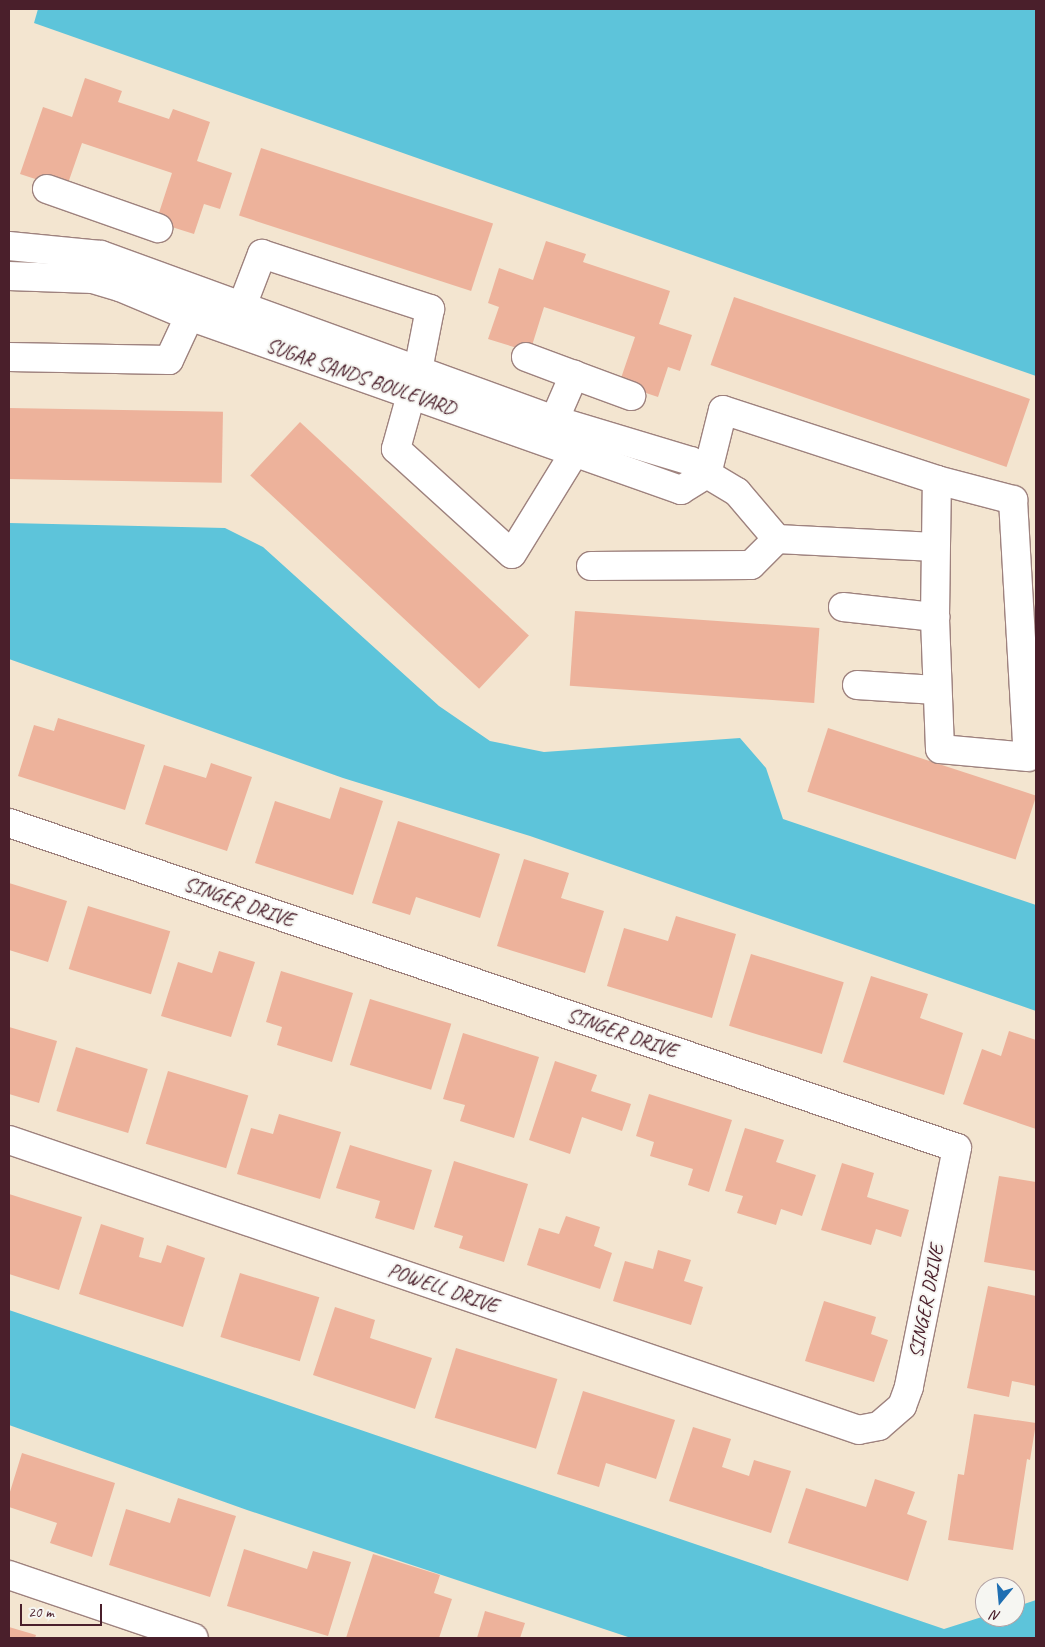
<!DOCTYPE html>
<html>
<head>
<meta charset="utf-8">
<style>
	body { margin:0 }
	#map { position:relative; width:1045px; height:1647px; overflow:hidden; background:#f3e5d0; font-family:Caveat,sans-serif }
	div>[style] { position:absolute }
	.water>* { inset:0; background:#5dc4da }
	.building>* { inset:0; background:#edb29b; transform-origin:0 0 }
	.roads { filter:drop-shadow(1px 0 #9e827e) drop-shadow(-1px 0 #9e827e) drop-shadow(0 1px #9e827e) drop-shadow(0 -1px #9e827e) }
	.minor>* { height:28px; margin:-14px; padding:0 14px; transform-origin:14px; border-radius:14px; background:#fff }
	span { translate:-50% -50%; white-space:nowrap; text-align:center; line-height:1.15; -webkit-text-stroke:4px #f6f6f2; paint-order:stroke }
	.street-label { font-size:20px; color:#4a1f2b }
	.frame { position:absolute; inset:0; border:10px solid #4a1f2b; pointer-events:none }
	.north { position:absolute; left:975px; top:1577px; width:50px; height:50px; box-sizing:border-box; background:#f6f6f2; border:1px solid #b1a0a2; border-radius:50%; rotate:197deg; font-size:14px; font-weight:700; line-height:20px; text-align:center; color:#4a1f2b }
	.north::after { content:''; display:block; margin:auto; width:18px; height:22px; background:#1f6fb2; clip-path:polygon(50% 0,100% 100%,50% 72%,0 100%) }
	.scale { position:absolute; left:20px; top:1604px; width:82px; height:22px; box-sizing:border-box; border:2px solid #4a1f2b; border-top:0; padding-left:6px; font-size:15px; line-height:18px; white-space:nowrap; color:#4a1f2b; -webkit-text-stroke:4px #f6f6f2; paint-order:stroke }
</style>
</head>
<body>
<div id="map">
	<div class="water">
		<div style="clip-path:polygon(38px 9px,1036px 9px,1036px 376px,34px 23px)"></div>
		<div style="clip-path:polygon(9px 523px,225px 528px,263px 547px,439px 706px,490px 741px,544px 752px,740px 738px,766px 768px,783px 819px,1036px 905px,1036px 1011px,530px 836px,343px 778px,9px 659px)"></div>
		<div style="clip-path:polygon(9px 1310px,944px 1629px,985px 1616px,1015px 1617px,1015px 1607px,1036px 1600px,1036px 1638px,631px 1638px,247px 1510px,9px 1425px)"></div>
	</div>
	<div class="building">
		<div style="clip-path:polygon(85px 78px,122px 91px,118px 102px,169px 119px,173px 109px,210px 122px,197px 161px,232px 173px,220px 209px,204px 204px,194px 234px,156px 222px,172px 173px,82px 143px,66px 189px,20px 174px,43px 107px,72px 117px)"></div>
		<div style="left:261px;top:148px;width:244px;height:71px;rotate:18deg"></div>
		<div style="clip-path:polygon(546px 241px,586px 254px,583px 262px,670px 291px,659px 324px,692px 335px,680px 371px,668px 367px,658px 397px,619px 384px,635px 337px,544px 307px,530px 352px,488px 339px,499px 307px,488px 303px,499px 268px,533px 280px)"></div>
		<div style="left:734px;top:297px;width:313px;height:72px;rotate:19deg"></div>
		<div style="left:9px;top:408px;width:214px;height:71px;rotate:1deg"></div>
		<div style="left:300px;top:422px;width:313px;height:73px;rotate:43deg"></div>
		<div style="left:575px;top:611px;width:245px;height:75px;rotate:4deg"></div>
		<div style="clip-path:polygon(58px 718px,145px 745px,125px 810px,18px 776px,34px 725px,54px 731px)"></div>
		<div style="left:828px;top:728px;width:219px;height:67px;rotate:18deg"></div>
		<div style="clip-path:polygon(211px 763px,252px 777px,227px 851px,145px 824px,164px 765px,206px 778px)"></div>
		<div style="clip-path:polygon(340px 787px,383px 801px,353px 895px,255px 863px,275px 801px,330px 819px)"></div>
		<div style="clip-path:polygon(398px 821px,500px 854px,480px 918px,416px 897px,410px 915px,372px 903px)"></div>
		<div style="clip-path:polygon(524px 859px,569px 873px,561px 898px,604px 911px,585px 973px,497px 946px)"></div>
		<div style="clip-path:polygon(9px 883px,67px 901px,48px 962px,9px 950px)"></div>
		<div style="left:88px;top:906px;width:86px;height:66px;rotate:17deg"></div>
		<div style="clip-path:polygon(676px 916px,736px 934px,712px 1018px,607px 986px,624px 928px,668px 941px)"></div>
		<div style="clip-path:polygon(219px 951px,255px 962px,231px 1037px,161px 1016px,178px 962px,212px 973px)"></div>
		<div style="left:751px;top:954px;width:97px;height:75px;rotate:17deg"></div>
		<div style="clip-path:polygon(281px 971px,353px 993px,332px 1062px,277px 1045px,282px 1027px,266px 1022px)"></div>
		<div style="clip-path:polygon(871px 976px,928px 994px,920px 1018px,963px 1033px,944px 1095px,843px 1062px)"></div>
		<div style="left:370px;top:999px;width:85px;height:69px;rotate:17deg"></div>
		<div style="clip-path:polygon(9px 1027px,57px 1041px,39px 1103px,9px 1094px)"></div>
		<div style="clip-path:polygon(1009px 1031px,1036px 1040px,1036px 1129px,963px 1104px,982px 1049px,1001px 1056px)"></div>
		<div style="clip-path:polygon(463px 1033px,539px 1057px,514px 1138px,460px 1121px,465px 1105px,443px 1099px)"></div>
		<div style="left:76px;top:1047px;width:75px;height:67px;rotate:17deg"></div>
		<div style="clip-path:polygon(555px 1061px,597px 1075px,591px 1091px,631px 1104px,622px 1131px,582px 1117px,570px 1154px,529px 1140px)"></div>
		<div style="left:168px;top:1071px;width:84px;height:76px;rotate:17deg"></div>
		<div style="clip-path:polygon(649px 1094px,732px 1120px,709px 1192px,688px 1185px,693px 1169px,650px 1156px,654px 1142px,636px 1136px)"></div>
		<div style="clip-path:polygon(279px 1114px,341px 1132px,320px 1199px,237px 1174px,251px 1128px,273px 1134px)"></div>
		<div style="clip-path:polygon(745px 1128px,784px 1140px,776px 1162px,816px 1175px,802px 1216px,781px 1209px,776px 1225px,737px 1213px,743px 1196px,725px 1191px)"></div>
		<div style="clip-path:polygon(350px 1145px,432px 1170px,414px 1230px,375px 1218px,380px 1201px,336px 1188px)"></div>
		<div style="clip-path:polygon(454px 1161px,528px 1184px,504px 1262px,459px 1248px,463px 1236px,434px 1227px)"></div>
		<div style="clip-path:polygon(842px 1163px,874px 1173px,867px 1197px,909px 1210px,901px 1237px,876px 1229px,871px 1245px,821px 1230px)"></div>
		<div style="clip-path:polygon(999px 1176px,1036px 1182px,1036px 1271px,984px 1262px)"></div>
		<div style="clip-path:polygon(9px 1194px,82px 1217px,59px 1290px,9px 1274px)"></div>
		<div style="clip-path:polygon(566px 1216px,600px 1227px,594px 1246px,612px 1253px,600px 1289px,527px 1265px,539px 1228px,559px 1234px)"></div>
		<div style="clip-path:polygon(101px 1224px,144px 1238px,139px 1257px,161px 1263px,167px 1245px,205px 1258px,183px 1327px,79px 1294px)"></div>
		<div style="clip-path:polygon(658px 1250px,691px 1260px,684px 1281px,703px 1287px,691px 1325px,613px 1301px,625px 1261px,653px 1269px)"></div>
		<div style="left:240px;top:1273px;width:83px;height:67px;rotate:17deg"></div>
		<div style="clip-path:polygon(988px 1286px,1036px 1296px,1036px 1386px,1012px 1381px,1009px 1397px,967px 1388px)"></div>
		<div style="clip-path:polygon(824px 1301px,876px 1317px,871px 1334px,888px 1340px,874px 1382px,805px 1361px)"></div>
		<div style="clip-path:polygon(335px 1307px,375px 1320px,370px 1338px,432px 1358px,415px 1409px,313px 1375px)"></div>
		<div style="left:456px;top:1348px;width:106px;height:73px;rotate:17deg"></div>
		<div style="clip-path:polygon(583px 1391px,675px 1420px,656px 1479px,606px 1463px,599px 1487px,557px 1474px)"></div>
		<div style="clip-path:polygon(974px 1414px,1036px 1423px,1030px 1460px,1027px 1459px,1013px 1550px,948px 1540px,958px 1474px,964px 1475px)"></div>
		<div style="clip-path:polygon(693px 1427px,731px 1439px,722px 1467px,749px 1476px,754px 1460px,791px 1471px,771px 1533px,669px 1501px)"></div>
		<div style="clip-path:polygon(22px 1453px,115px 1483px,92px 1557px,50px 1543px,57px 1523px,9px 1507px,9px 1495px)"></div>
		<div style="clip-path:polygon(875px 1479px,915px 1492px,907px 1514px,927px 1521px,908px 1581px,788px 1543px,806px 1488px,866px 1507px)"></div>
		<div style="clip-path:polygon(178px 1498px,236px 1516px,210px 1597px,109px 1565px,126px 1509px,170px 1523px)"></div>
		<div style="clip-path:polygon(244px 1549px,307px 1569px,313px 1551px,351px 1562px,328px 1636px,227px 1606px)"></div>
		<div style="clip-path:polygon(373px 1554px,440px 1575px,434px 1593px,452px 1599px,439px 1638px,346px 1638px)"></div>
		<div style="clip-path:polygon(485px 1611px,525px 1623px,520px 1638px,477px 1638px)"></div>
		<div style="clip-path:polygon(9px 1627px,36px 1635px,35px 1638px,9px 1638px)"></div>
	</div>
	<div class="roads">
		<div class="minor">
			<div style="left:47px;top:189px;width:118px;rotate:19.4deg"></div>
			<div style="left:9px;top:246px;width:92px;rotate:5.6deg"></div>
			<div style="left:101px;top:255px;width:482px;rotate:20deg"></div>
			<div style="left:554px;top:420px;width:143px;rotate:16.7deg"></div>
			<div style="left:691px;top:461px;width:21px;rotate:39deg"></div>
			<div style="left:707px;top:474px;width:35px;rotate:31deg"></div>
			<div style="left:737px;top:492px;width:62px;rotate:49.6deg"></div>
			<div style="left:9px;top:276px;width:84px;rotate:2deg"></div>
			<div style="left:93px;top:279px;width:28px;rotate:17deg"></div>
			<div style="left:120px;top:287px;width:75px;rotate:22.8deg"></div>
			<div style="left:189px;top:316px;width:522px;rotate:19.48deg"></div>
			<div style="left:681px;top:490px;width:31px;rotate:-32deg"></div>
			<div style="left:242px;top:306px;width:56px;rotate:-69deg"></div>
			<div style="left:262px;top:254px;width:177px;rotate:18.1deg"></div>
			<div style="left:430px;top:309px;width:62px;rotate:101.1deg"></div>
			<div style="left:418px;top:370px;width:82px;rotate:105.6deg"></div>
			<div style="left:396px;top:449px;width:156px;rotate:42.2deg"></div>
			<div style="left:512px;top:554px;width:137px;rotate:-58.4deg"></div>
			<div style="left:9px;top:357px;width:160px;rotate:1.1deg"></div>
			<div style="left:169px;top:360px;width:66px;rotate:-65deg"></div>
			<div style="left:526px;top:357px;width:51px;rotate:20.6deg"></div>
			<div style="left:547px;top:437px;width:68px;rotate:-66.5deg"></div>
			<div style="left:574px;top:375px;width:61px;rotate:20.2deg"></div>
			<div style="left:707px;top:474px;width:66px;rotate:-76deg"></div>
			<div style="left:723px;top:410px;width:225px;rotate:18.1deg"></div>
			<div style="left:937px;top:480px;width:79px;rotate:14.7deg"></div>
			<div style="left:1013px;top:500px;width:257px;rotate:86.7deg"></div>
			<div style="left:1028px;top:757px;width:88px;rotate:-174.8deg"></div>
			<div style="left:940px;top:749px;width:132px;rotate:-92.2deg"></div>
			<div style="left:935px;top:617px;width:137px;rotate:-89.2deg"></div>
			<div style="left:591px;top:566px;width:160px;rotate:-0.4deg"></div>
			<div style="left:751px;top:565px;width:37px;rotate:-45deg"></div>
			<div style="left:777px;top:539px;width:158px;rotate:2.9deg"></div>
			<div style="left:843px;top:607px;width:93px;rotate:6.2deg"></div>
			<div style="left:857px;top:685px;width:79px;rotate:3.6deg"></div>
			<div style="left:9px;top:823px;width:1002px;rotate:18.92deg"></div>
			<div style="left:957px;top:1148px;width:244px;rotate:101.4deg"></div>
			<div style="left:909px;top:1387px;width:20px;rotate:110deg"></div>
			<div style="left:902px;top:1406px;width:30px;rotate:139deg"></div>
			<div style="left:879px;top:1426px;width:20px;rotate:169deg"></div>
			<div style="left:859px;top:1430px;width:898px;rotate:-161.16deg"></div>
			<div style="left:9px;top:1575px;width:195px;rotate:18.8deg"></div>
		</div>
	</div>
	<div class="street-label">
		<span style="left:361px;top:377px;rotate:19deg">SUGAR SANDS BOULEVARD</span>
		<span style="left:239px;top:902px;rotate:19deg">SINGER DRIVE</span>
		<span style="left:622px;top:1033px;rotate:19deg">SINGER DRIVE</span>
		<span style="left:443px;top:1288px;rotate:19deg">POWELL DRIVE</span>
		<span style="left:926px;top:1301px;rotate:-79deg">SINGER DRIVE</span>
	</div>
	<div class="frame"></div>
	<div class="north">N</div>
	<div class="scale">20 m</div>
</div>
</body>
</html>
